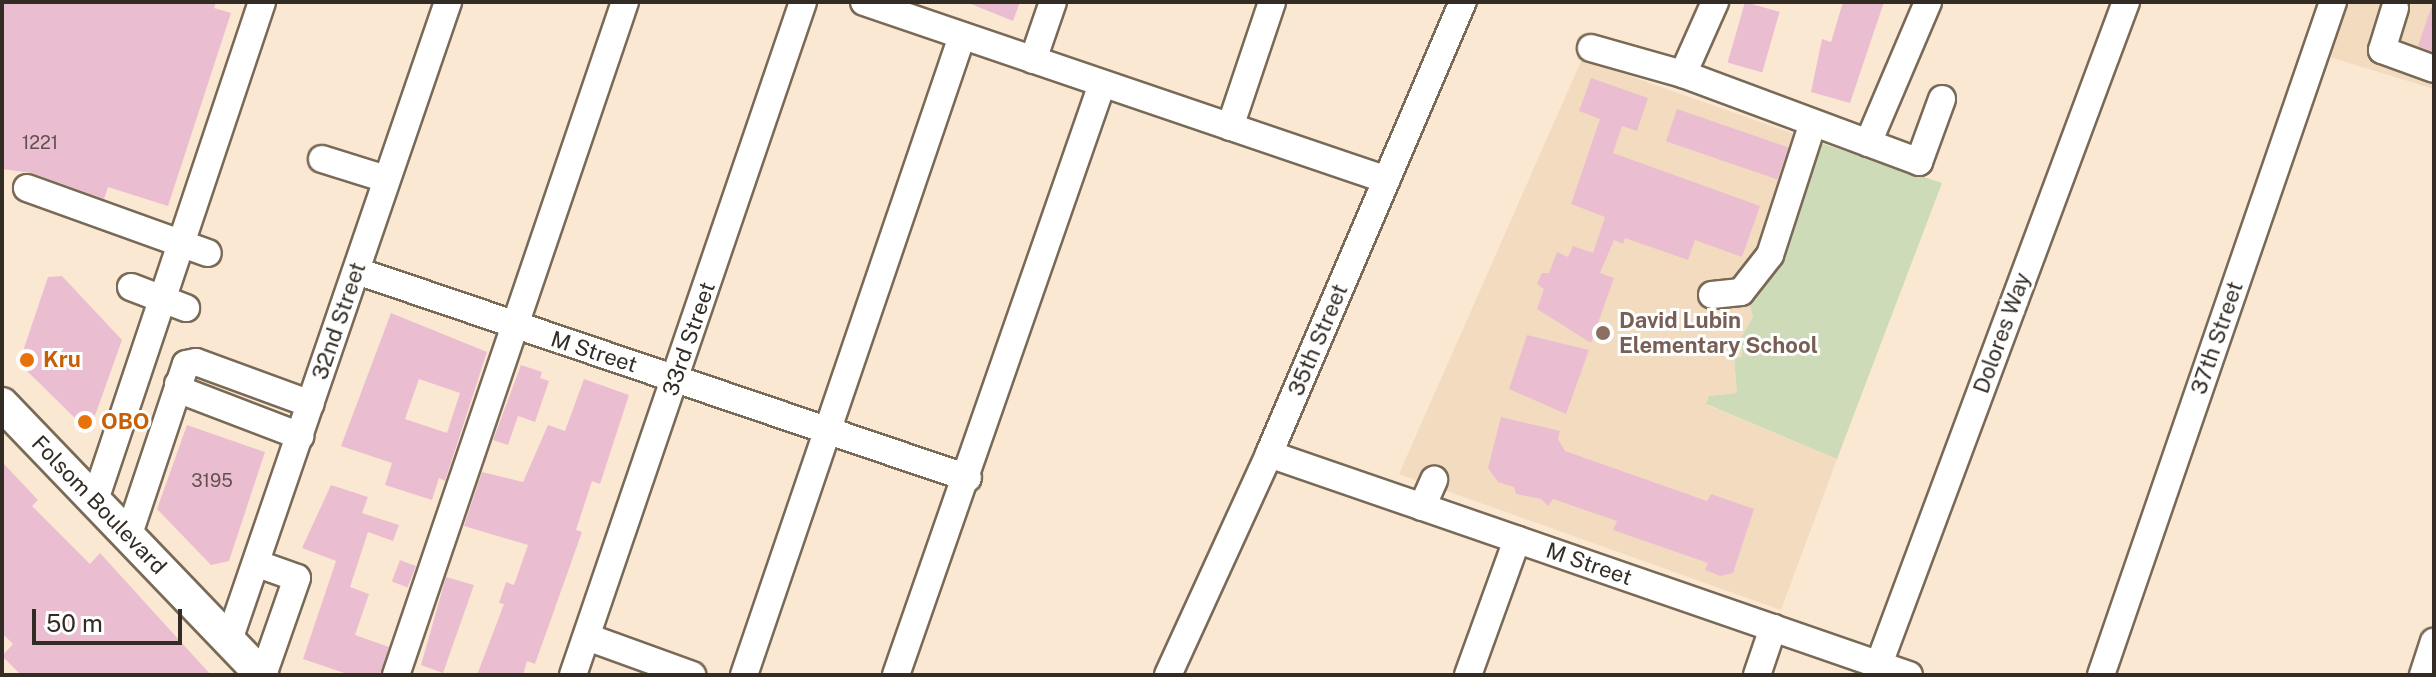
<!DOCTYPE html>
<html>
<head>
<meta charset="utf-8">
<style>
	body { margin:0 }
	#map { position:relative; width:2436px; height:677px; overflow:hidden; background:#fbe8d3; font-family:"Public Sans",sans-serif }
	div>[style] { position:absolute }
	.built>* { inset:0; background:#f3dbc0 }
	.green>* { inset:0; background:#cddbb9 }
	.building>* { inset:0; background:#eabed0; transform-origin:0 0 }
	.roads { filter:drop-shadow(2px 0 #796a57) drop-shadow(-2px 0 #796a57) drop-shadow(0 2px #796a57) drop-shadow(0 -2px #796a57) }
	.minor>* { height:26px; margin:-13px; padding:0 13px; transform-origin:13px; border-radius:13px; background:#fff }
	.major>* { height:32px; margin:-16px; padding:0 16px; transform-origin:16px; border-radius:16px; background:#fff }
	.dots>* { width:22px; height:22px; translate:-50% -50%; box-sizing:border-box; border:4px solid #fff; border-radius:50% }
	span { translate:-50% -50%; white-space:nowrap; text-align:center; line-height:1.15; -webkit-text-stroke:6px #fff; paint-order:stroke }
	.number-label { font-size:18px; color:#61504f }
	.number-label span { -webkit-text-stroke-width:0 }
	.education-label { font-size:22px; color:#785e54; font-weight:700 }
	.left { translate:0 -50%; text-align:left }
	.street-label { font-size:22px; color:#332c24 }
	.food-label { font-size:22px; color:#c56008; font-weight:700 }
	.frame { position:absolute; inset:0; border:4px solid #332c24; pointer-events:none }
	.scale { position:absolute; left:32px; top:609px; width:150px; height:36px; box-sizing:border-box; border:4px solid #332c24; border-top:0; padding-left:10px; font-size:24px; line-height:28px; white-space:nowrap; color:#332c24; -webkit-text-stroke:6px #fff; paint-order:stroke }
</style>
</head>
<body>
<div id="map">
	<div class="built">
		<div style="clip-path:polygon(2346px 2px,2434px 2px,2434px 89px,2326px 56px)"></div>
		<div style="clip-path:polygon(1582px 59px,1814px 141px,1748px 297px,1753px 317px,1742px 336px,1742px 358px,1734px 359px,1737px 393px,1709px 396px,1707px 405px,1837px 459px,1781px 610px,1399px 474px)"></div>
	</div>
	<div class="green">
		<div style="clip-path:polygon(1814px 141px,1942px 183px,1837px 459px,1706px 404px,1709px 396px,1737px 393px,1734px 358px,1742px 357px,1742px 336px,1753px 317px,1748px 297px)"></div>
	</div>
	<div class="building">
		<div style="clip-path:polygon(2px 2px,216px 2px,214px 8px,231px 13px,168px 206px,108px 187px,104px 199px,32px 173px,2px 169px)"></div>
		<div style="clip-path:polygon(966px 2px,1020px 2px,1013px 21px)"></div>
		<div style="left:1745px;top:2px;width:36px;height:63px;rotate:16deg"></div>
		<div style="clip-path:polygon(1843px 2px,1884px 2px,1850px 103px,1811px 92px,1822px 39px,1831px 42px)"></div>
		<div style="clip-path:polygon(2431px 8px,2434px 8px,2434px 52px,2418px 46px)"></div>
		<div style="clip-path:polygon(1591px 78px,1648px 98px,1637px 131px,1622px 126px,1613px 153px,1760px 206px,1742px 257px,1695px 240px,1688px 260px,1625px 238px,1623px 244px,1614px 240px,1600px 273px,1614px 278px,1591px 343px,1537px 309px,1544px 289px,1537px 284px,1542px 273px,1549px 273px,1557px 252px,1568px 257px,1573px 246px,1593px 253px,1605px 217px,1571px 204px,1600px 119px,1579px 111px)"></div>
		<div style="left:1677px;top:109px;width:118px;height:34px;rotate:19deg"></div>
		<div style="clip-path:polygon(62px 276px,122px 340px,92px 424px,85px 428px,24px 368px,21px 357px,48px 277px)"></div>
		<div style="clip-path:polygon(evenodd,391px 313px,487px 352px,445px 481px,439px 478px,432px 500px,385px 485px,392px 463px,341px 446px,391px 313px,419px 379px,460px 393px,447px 433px,405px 419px,419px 379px)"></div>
		<div style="clip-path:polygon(1527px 335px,1589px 350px,1566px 414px,1509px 389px)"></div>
		<div style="clip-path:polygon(521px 365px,542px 372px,540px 378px,549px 381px,535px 422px,518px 416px,508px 445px,493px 440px)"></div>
		<div style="clip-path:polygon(584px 379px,629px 395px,600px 484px,592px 481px,576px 530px,582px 532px,535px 664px,527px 661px,523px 675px,477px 675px,504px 604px,499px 603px,506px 582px,514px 585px,528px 545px,464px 526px,482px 472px,523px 482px,548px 425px,565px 431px)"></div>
		<div style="clip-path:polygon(1501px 417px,1560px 431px,1558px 439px,1565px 451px,1707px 501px,1711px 494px,1754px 509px,1733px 573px,1720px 576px,1705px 570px,1708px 563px,1613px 530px,1617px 521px,1553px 499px,1548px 506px,1541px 499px,1516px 494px,1514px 487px,1498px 482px,1488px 468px)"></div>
		<div style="clip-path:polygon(187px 425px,265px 452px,229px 561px,211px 565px,157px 509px)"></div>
		<div style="clip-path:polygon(2px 462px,38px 500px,32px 506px,90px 564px,100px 553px,211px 675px,21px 675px,2px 656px,13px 644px,2px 633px)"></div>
		<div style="clip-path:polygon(331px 485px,368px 497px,362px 513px,399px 525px,393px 541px,368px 532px,350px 587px,369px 594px,355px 635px,389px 647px,380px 675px,350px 675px,303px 659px,336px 561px,302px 548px)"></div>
		<div style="left:400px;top:560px;width:17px;height:23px;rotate:21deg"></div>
		<div style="clip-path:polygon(446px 577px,474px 585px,443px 673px,421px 665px)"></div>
	</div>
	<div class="roads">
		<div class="minor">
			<div style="left:864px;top:2px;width:552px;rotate:18.8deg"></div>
			<div style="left:2395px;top:8px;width:44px;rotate:107.2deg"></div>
			<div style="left:2382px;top:50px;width:55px;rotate:20.1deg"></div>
			<div style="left:1591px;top:48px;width:96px;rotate:15.8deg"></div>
			<div style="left:1683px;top:74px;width:252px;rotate:20.4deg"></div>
			<div style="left:1919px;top:162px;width:67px;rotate:-69.9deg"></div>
			<div style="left:1033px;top:60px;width:61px;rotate:-71deg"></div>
			<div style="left:1683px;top:74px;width:79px;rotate:-66deg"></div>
			<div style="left:1230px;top:127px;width:132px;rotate:-71.4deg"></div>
			<div style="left:1868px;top:143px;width:153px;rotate:-66.9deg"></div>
			<div style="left:322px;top:159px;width:67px;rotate:17.4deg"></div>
			<div style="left:27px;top:188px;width:192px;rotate:19.8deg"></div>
			<div style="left:357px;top:271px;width:645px;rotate:18.72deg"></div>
			<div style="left:131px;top:287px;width:59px;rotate:20.9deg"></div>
			<div style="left:1712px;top:295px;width:29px;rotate:-6deg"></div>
			<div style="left:1741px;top:292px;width:47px;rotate:-51.9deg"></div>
			<div style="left:1770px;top:255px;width:139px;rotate:-72deg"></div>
			<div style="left:178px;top:384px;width:6px;rotate:72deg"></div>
			<div style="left:180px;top:390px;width:129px;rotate:21deg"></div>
			<div style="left:1269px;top:454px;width:677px;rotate:19.05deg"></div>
			<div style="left:95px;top:500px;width:525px;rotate:-71.46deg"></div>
			<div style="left:1422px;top:507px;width:30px;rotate:-66deg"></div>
			<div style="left:128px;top:537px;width:182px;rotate:-71.5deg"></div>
			<div style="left:186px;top:364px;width:10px;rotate:-11deg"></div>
			<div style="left:196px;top:362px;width:122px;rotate:20.1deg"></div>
			<div style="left:258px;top:564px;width:41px;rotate:19.7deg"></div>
			<div style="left:297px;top:578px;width:103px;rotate:109.3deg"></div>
			<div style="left:587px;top:637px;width:112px;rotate:19.9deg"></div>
			<div style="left:229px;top:640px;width:675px;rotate:-71.05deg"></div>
			<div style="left:1879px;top:664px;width:707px;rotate:-69.54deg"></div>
			<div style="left:396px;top:675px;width:711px;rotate:-71.21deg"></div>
			<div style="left:573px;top:675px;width:711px;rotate:-71.13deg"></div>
			<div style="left:744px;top:675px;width:675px;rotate:-71.16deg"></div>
			<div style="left:896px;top:675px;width:626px;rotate:-70.78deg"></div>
			<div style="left:1168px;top:675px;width:243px;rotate:-65.4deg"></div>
			<div style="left:1269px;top:454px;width:492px;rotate:-66.8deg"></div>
			<div style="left:1468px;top:675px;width:144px;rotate:-70.1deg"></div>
			<div style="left:1757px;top:675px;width:50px;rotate:-71.2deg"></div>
			<div style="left:2101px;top:675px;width:712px;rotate:-70.98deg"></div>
			<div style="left:2423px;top:675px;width:35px;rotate:-72deg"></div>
		</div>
		<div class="major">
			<div style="left:2px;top:404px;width:376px;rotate:46.2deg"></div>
		</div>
	</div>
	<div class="dots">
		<div style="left:1603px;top:333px;background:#8d6e63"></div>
		<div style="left:27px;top:360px;background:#e8710a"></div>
		<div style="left:85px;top:422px;background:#e8710a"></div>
	</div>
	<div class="number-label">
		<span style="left:40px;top:143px">1221</span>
		<span style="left:212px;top:481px">3195</span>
	</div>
	<div class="education-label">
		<span class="left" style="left:1619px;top:333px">David Lubin<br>Elementary School</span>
	</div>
	<div class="street-label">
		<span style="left:339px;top:321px;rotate:-71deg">32nd Street</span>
		<span style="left:2002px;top:333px;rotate:-70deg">Dolores Way</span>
		<span style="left:2217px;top:338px;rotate:-71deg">37th Street</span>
		<span style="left:689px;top:339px;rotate:-71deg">33rd Street</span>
		<span style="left:1318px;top:340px;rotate:-67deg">35th Street</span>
		<span style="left:594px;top:352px;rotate:18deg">M Street</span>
		<span style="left:99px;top:505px;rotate:46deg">Folsom Boulevard</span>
		<span style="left:1589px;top:564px;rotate:19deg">M Street</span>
	</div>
	<div class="food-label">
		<span class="left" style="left:43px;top:360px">Kru</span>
		<span class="left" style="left:101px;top:422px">OBO</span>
	</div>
	<div class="frame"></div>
	<div class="scale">50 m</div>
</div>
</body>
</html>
